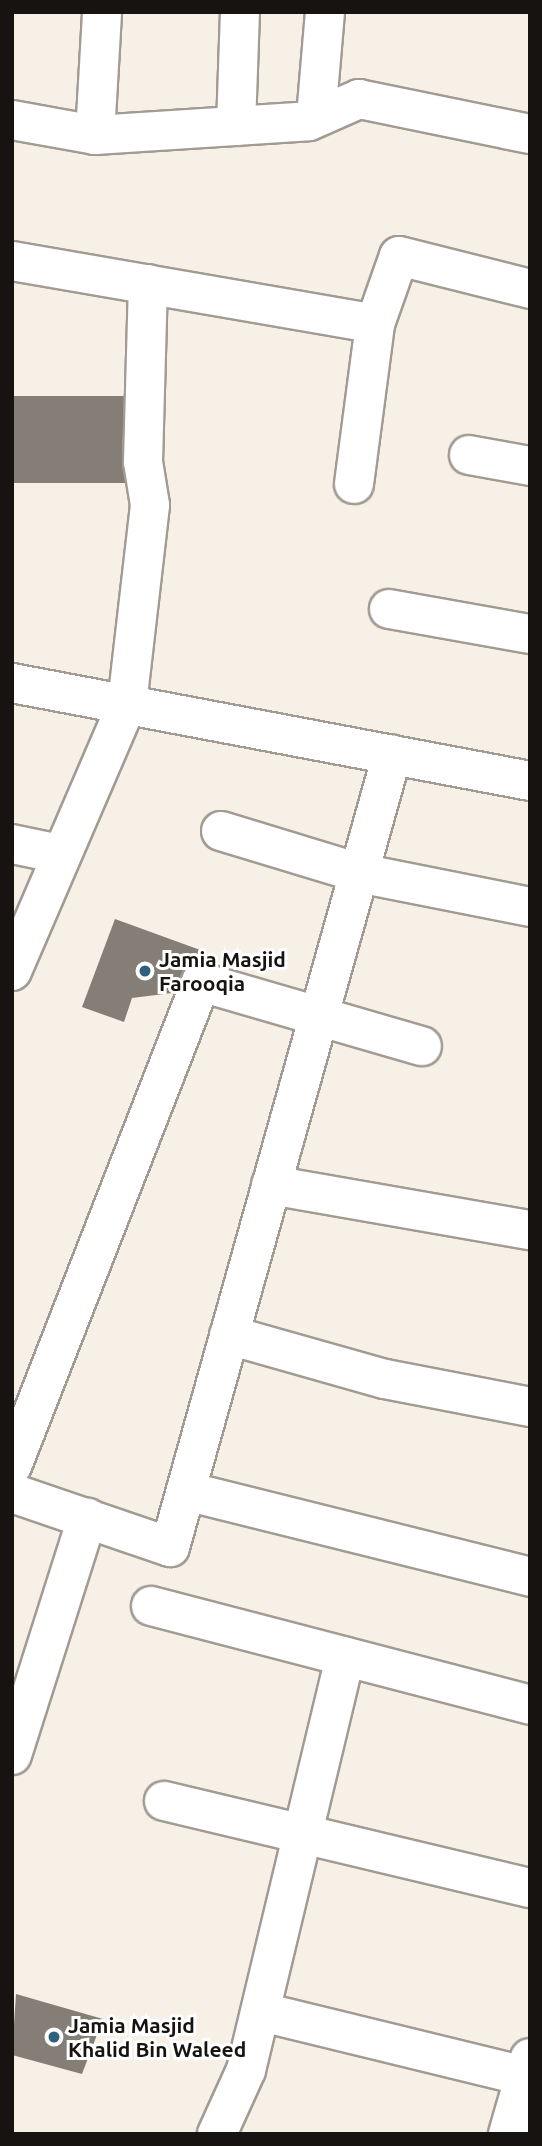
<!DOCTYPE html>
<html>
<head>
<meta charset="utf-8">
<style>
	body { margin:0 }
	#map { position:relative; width:542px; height:2146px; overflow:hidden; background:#f7f0e7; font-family:Ubuntu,sans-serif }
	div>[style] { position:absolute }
	.building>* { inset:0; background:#847e76; transform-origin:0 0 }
	.roads { filter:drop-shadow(2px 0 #a19b93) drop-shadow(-2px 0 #a19b93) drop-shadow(0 2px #a19b93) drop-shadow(0 -2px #a19b93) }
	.minor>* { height:38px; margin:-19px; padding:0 19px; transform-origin:19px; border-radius:19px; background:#fff }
	.dots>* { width:19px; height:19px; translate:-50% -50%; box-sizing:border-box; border:4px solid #fff; border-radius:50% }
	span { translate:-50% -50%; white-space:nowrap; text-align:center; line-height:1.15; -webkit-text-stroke:6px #fff; paint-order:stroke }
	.poi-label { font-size:21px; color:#161310; font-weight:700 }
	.left { translate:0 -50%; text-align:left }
	.frame { position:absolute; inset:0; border:14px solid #161310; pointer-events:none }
</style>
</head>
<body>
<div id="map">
	<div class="building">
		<div style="left:12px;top:396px;width:117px;height:87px"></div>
		<div style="clip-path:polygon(115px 919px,203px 951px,188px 991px,132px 998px,124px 1022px,82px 1007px)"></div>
		<div style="clip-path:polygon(16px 1994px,103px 2019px,82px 2074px,12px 2055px)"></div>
	</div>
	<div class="roads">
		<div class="minor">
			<div style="left:316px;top:117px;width:105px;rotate:-85.1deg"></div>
			<div style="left:12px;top:120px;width:84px;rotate:10.2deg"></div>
			<div style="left:95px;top:135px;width:214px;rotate:-3.7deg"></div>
			<div style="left:309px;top:121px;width:55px;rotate:-23.7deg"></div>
			<div style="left:359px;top:99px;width:175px;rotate:11.6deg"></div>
			<div style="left:236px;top:126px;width:114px;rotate:-88deg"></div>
			<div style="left:95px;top:135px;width:123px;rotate:-86.7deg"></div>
			<div style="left:12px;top:261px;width:368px;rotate:9.8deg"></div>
			<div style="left:375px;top:324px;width:72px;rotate:-70.6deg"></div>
			<div style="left:399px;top:256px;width:135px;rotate:14.1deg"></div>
			<div style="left:469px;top:455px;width:62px;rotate:10.2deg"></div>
			<div style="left:354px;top:484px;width:161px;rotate:-82.5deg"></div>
			<div style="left:389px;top:609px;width:143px;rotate:10.1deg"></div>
			<div style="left:12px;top:683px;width:527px;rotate:10.71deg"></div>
			<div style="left:221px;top:831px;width:144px;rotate:16.9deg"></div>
			<div style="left:359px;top:873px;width:174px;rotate:11.2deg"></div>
			<div style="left:12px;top:844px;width:49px;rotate:11.8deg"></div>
			<div style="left:12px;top:971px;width:291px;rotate:-66.7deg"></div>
			<div style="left:127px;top:704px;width:200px;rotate:-83.4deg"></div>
			<div style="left:150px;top:505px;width:44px;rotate:-99.2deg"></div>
			<div style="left:143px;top:462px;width:178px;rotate:-88.4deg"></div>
			<div style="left:271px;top:1185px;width:263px;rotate:9.9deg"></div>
			<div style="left:229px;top:1335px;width:162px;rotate:15.8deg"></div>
			<div style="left:385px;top:1379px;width:148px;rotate:10.9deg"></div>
			<div style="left:12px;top:1466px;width:520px;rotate:-68.67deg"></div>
			<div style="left:201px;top:982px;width:230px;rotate:16.2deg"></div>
			<div style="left:186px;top:1491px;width:355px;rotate:14deg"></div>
			<div style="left:12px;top:1493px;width:167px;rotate:18.9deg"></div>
			<div style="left:170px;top:1547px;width:823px;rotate:-74.34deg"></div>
			<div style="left:151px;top:1606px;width:392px;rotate:14.6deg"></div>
			<div style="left:12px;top:1755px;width:249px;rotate:-72.4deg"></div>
			<div style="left:164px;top:1801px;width:376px;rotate:13.4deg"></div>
			<div style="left:262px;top:2012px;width:270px;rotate:13.7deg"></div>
			<div style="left:217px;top:2134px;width:70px;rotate:-65.6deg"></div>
			<div style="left:246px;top:2070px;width:425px;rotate:-76.5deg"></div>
			<div style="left:508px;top:2134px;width:79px;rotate:-73.9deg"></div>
		</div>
	</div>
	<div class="dots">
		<div style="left:145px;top:971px;background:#2f617e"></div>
		<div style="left:54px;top:2037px;background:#2f617e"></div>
	</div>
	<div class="poi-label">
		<span class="left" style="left:159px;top:971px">Jamia Masjid<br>Farooqia</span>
		<span class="left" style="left:68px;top:2037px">Jamia Masjid<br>Khalid Bin Waleed</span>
	</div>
	<div class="frame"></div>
</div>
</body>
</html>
